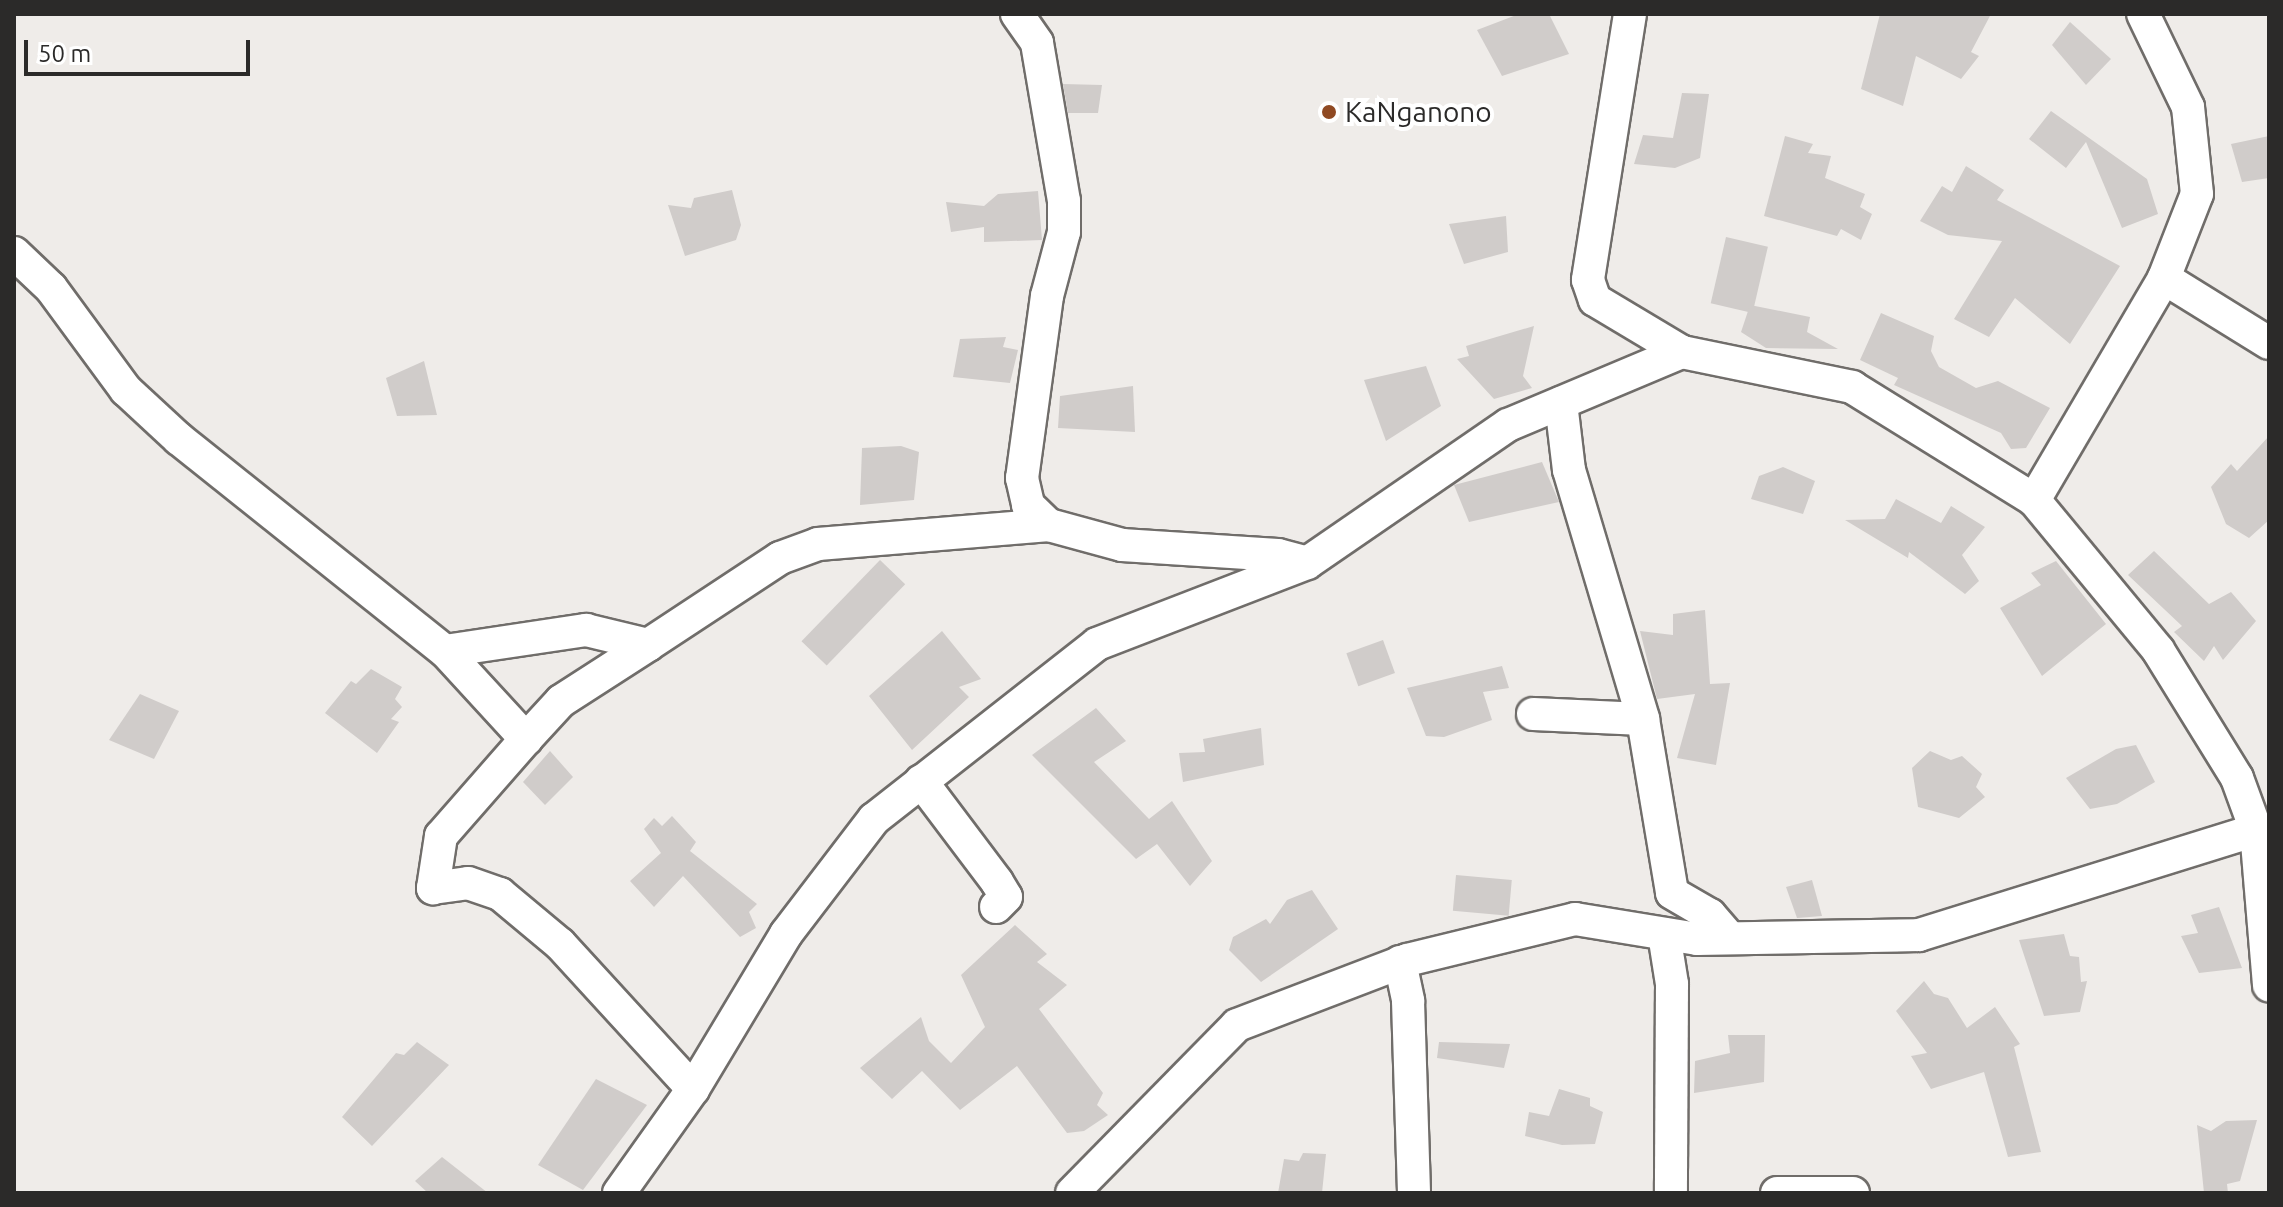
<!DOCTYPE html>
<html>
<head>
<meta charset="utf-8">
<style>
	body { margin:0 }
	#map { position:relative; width:2283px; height:1207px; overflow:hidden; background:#efece9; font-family:Ubuntu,sans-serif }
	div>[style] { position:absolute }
	.building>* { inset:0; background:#d0ccca; transform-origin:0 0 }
	.roads { filter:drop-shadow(2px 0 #706d6a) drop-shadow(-2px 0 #706d6a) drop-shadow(0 2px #706d6a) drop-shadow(0 -2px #706d6a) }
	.minor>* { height:32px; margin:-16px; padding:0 16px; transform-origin:16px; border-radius:16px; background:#fff }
	.dots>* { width:22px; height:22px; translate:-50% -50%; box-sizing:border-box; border:4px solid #fff; border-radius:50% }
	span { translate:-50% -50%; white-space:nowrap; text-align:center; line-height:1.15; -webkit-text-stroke:8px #fff; paint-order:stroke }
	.poi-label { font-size:28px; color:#2b2a29 }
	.left { translate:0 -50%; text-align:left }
	.frame { position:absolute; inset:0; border:16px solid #2b2a29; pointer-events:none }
	.scale { position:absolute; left:24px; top:40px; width:226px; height:36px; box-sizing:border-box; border:4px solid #2b2a29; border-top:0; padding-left:10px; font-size:24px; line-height:28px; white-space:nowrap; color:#2b2a29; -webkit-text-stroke:6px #fff; paint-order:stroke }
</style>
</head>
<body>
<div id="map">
	<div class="building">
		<div style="clip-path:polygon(1519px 14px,1549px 14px,1569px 54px,1502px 76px,1477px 30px)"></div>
		<div style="clip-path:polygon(1880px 14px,1991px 14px,1971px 52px,1979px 56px,1961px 79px,1916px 56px,1903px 106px,1861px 89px)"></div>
		<div style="clip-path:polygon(2070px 22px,2111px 59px,2086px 85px,2052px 45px)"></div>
		<div style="clip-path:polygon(1063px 84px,1102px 85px,1098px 113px,1068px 113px)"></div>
		<div style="clip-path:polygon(1682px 93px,1709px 94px,1700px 158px,1675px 168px,1634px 164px,1643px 135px,1673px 138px)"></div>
		<div style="clip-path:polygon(2051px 111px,2147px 179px,2158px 214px,2122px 228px,2086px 142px,2066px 168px,2029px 139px)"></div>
		<div style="clip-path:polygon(1785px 136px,1813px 144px,1808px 153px,1831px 156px,1825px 178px,1865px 194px,1860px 207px,1872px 214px,1861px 240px,1841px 229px,1837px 236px,1764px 216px)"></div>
		<div style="clip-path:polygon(2269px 136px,2269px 178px,2242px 182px,2231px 144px)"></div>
		<div style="clip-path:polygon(1966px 166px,2004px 190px,1997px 200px,2120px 266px,2070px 344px,2015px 298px,1989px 337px,1954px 319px,2002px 241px,1948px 235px,1920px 221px,1942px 186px,1952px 192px)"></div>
		<div style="clip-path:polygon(732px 190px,741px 225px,736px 240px,685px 256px,668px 205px,691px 208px,694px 198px)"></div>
		<div style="clip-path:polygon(1038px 191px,1042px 240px,984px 242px,984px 227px,951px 232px,946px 202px,984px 206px,998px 194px)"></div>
		<div style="clip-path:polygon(1506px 216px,1508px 252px,1464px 264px,1449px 224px)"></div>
		<div style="left:1726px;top:237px;width:43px;height:68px;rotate:13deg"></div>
		<div style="clip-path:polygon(1750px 305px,1810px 317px,1807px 332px,1838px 349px,1766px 348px,1741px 332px)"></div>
		<div style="clip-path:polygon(1881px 313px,1934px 336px,1931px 351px,1939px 367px,1976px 388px,1998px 381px,2050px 408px,2026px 448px,2011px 449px,2001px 433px,1894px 385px,1898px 378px,1860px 360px)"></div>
		<div style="clip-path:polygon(1534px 326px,1523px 376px,1532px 388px,1494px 399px,1457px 359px,1469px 356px,1466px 346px)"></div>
		<div style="clip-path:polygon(1006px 337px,1003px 347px,1018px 350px,1010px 383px,953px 377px,960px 339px)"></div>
		<div style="clip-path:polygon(424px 361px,437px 415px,397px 416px,386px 378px)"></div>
		<div style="clip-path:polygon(1426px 366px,1441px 406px,1386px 441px,1364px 380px)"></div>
		<div style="clip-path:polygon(1133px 386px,1135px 432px,1058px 428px,1060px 396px)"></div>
		<div style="clip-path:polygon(2269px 436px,2269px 520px,2249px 538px,2226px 524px,2211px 487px,2231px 464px,2237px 471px)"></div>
		<div style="clip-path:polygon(901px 446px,919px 452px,914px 500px,860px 505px,862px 448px)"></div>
		<div style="clip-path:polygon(1542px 462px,1559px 502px,1469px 522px,1454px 485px)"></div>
		<div style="clip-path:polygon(1783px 467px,1815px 481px,1803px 514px,1751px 499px,1759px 476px)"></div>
		<div style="clip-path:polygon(1896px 499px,1941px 523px,1951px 506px,1985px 527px,1962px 555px,1979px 581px,1965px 594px,1909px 552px,1908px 558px,1845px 520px,1885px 519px)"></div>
		<div style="clip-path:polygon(2154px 551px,2209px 604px,2231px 592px,2256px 621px,2223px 660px,2214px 646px,2204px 661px,2174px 632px,2182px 626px,2128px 575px)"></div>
		<div style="left:880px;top:560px;width:35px;height:113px;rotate:44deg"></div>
		<div style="clip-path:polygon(2056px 561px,2106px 624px,2042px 676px,2000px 608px,2041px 585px,2031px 573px)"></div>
		<div style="clip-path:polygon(1705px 610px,1710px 684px,1730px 683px,1716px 765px,1677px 758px,1695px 694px,1657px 699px,1640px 631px,1673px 635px,1673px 614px)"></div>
		<div style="clip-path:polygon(942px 631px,981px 679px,959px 687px,969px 697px,912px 750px,869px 696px)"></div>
		<div style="left:1383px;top:640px;width:35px;height:39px;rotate:70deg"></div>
		<div style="clip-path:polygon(1502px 666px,1509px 688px,1483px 692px,1492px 720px,1444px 737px,1426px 736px,1407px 688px)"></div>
		<div style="clip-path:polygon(371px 669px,402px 687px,395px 699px,402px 707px,391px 719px,399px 722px,377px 753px,325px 713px,351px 681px,356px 684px)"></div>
		<div style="clip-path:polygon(140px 694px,179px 711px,154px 759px,109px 740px)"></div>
		<div style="clip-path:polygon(1096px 708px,1126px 741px,1094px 762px,1149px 819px,1172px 801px,1212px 861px,1190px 886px,1157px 844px,1136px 859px,1032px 755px)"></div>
		<div style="clip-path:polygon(1261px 728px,1264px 765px,1183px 782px,1179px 753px,1205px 752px,1203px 739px)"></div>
		<div style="clip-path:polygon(2136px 745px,2155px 782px,2117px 804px,2090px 809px,2066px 778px,2116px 749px)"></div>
		<div style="clip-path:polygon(550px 751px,573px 777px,545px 805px,523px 782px)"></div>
		<div style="clip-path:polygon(1930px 751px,1951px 760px,1962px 756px,1982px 774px,1976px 787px,1985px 797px,1959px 818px,1918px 807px,1912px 768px)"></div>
		<div style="clip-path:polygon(672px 816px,696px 842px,690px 851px,757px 904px,749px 912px,756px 928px,740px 937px,683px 876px,654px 907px,630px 881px,661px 853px,644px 829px,654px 818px,662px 826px)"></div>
		<div style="left:1456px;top:875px;width:56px;height:36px;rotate:5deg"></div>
		<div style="clip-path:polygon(1812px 880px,1822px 916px,1797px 918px,1786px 887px)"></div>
		<div style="clip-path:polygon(1312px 890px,1338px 929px,1261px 982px,1229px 950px,1233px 937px,1266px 919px,1270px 924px,1287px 900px)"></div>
		<div style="clip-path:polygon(2219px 907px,2242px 968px,2199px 973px,2181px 936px,2198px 933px,2191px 915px)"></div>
		<div style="clip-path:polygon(1015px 925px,1047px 954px,1037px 962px,1067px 985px,1039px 1009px,1103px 1093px,1097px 1105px,1108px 1115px,1084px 1131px,1067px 1133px,1017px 1066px,960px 1110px,922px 1071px,892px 1099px,860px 1068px,921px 1017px,929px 1041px,951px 1063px,985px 1027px,961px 975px)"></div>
		<div style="clip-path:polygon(2064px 934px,2070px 956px,2079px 957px,2081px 982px,2087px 981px,2080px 1012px,2044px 1016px,2019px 940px)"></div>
		<div style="clip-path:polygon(1924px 981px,1934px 994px,1948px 998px,1967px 1028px,1995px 1007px,2020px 1044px,2014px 1047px,2041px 1152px,2008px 1157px,1984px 1072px,1931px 1089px,1911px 1056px,1927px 1053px,1896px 1011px)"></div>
		<div style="clip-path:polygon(1728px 1035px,1765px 1035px,1764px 1082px,1694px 1093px,1695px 1061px,1730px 1053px)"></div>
		<div style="clip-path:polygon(417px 1042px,449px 1065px,372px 1146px,342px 1117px,396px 1053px,404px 1055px)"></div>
		<div style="clip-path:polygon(1439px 1042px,1510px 1044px,1504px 1068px,1437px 1058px)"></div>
		<div style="clip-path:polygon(596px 1079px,647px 1105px,583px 1190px,538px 1165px)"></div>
		<div style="clip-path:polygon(1559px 1089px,1590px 1098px,1590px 1106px,1603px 1112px,1595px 1144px,1562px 1145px,1525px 1136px,1529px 1112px,1549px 1116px)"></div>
		<div style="clip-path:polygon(2257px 1120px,2240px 1181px,2227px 1184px,2228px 1193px,2204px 1193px,2197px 1125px,2211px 1131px,2226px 1121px)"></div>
		<div style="clip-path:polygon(1303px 1153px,1326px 1154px,1322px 1193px,1278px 1193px,1284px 1159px,1299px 1161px)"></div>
		<div style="clip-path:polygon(442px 1157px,488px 1193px,428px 1193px,415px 1181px)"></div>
	</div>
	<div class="roads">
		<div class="minor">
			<div style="left:1017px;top:14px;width:35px;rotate:55deg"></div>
			<div style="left:1037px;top:43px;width:160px;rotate:80.3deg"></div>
			<div style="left:1064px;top:201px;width:31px;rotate:90deg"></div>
			<div style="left:1064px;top:232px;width:66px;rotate:104.9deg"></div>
			<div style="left:1047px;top:296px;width:184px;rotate:97.8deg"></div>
			<div style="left:1022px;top:478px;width:28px;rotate:77deg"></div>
			<div style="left:1028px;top:505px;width:29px;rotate:44deg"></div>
			<div style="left:1630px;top:14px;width:269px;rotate:99deg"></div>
			<div style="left:1588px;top:280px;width:21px;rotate:71deg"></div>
			<div style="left:1595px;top:300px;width:101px;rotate:30.9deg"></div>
			<div style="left:14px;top:253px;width:51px;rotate:43.4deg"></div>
			<div style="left:51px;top:288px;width:127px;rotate:53.7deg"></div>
			<div style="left:126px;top:390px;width:72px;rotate:42.8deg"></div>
			<div style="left:179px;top:439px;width:340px;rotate:38.6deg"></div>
			<div style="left:445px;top:651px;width:143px;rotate:-8.5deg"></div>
			<div style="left:586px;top:630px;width:64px;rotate:13.6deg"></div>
			<div style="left:648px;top:645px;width:158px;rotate:-33.4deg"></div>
			<div style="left:780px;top:558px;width:40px;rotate:-20.2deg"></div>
			<div style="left:818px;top:544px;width:232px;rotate:-4.7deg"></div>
			<div style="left:1049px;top:525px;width:76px;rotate:15.3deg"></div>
			<div style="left:1122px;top:545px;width:156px;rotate:3.7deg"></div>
			<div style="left:1278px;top:555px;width:30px;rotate:15deg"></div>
			<div style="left:2164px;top:278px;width:123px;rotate:31.8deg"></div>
			<div style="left:1561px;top:403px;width:67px;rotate:83.2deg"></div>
			<div style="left:1569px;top:470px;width:260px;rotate:73.4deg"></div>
			<div style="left:1643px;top:719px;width:176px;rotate:80.5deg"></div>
			<div style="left:1672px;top:893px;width:44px;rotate:30.1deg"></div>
			<div style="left:1710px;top:915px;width:30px;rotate:49deg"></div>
			<div style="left:2034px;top:500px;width:257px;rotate:-59.6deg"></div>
			<div style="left:2164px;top:278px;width:90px;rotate:-68.6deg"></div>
			<div style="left:2197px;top:194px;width:87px;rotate:-95.9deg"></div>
			<div style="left:2188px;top:107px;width:103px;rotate:-115.8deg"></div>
			<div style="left:648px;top:645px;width:103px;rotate:147.2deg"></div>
			<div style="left:561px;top:701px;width:52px;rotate:132.6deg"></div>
			<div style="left:526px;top:739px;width:129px;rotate:131.2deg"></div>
			<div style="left:441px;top:836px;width:53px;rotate:98.7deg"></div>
			<div style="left:433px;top:888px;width:35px;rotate:-8deg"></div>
			<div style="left:468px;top:883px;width:34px;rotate:19deg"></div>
			<div style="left:500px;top:894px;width:78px;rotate:39.8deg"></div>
			<div style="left:560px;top:944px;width:197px;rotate:47.5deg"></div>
			<div style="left:445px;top:651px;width:120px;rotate:47.4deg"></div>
			<div style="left:1533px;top:714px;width:110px;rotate:2.6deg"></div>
			<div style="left:921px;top:781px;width:126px;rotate:53deg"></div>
			<div style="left:997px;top:882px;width:17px;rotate:59deg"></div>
			<div style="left:1006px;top:897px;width:14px;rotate:135deg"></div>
			<div style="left:1664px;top:934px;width:51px;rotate:80.9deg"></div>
			<div style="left:1672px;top:984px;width:209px;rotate:90.3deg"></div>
			<div style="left:1400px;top:962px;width:40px;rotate:78deg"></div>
			<div style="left:1408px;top:1001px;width:192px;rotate:88.2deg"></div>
			<div style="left:619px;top:1193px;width:128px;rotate:-54.6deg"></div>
			<div style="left:693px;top:1089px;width:181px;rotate:-59deg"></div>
			<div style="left:786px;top:934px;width:145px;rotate:-52.6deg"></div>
			<div style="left:874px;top:819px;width:283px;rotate:-38.1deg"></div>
			<div style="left:1097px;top:644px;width:225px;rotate:-21.1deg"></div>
			<div style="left:1307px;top:563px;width:244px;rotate:-34.5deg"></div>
			<div style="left:1508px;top:425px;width:189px;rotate:-22.8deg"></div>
			<div style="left:1682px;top:352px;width:174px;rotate:11.6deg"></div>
			<div style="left:1852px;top:387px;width:214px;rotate:31.8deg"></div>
			<div style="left:2034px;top:500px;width:195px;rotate:50.4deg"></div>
			<div style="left:2158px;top:650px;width:150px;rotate:58.3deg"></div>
			<div style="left:2237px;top:778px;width:55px;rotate:69.9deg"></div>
			<div style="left:2256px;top:830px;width:156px;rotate:85.2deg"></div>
			<div style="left:1072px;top:1193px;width:235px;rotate:-45.5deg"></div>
			<div style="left:1237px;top:1025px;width:182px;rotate:-20.9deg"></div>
			<div style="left:1407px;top:960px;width:173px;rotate:-13.7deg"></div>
			<div style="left:1575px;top:919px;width:124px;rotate:9.3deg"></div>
			<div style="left:1697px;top:939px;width:222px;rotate:-1deg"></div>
			<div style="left:1919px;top:935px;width:353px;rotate:-17.3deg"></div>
			<div style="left:1777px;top:1193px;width:76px"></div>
		</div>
	</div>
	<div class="dots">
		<div style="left:1329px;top:112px;background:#8f4922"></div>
	</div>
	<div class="poi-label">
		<span class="left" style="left:1345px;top:112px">KaNganono</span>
	</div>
	<div class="frame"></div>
	<div class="scale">50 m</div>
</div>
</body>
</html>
